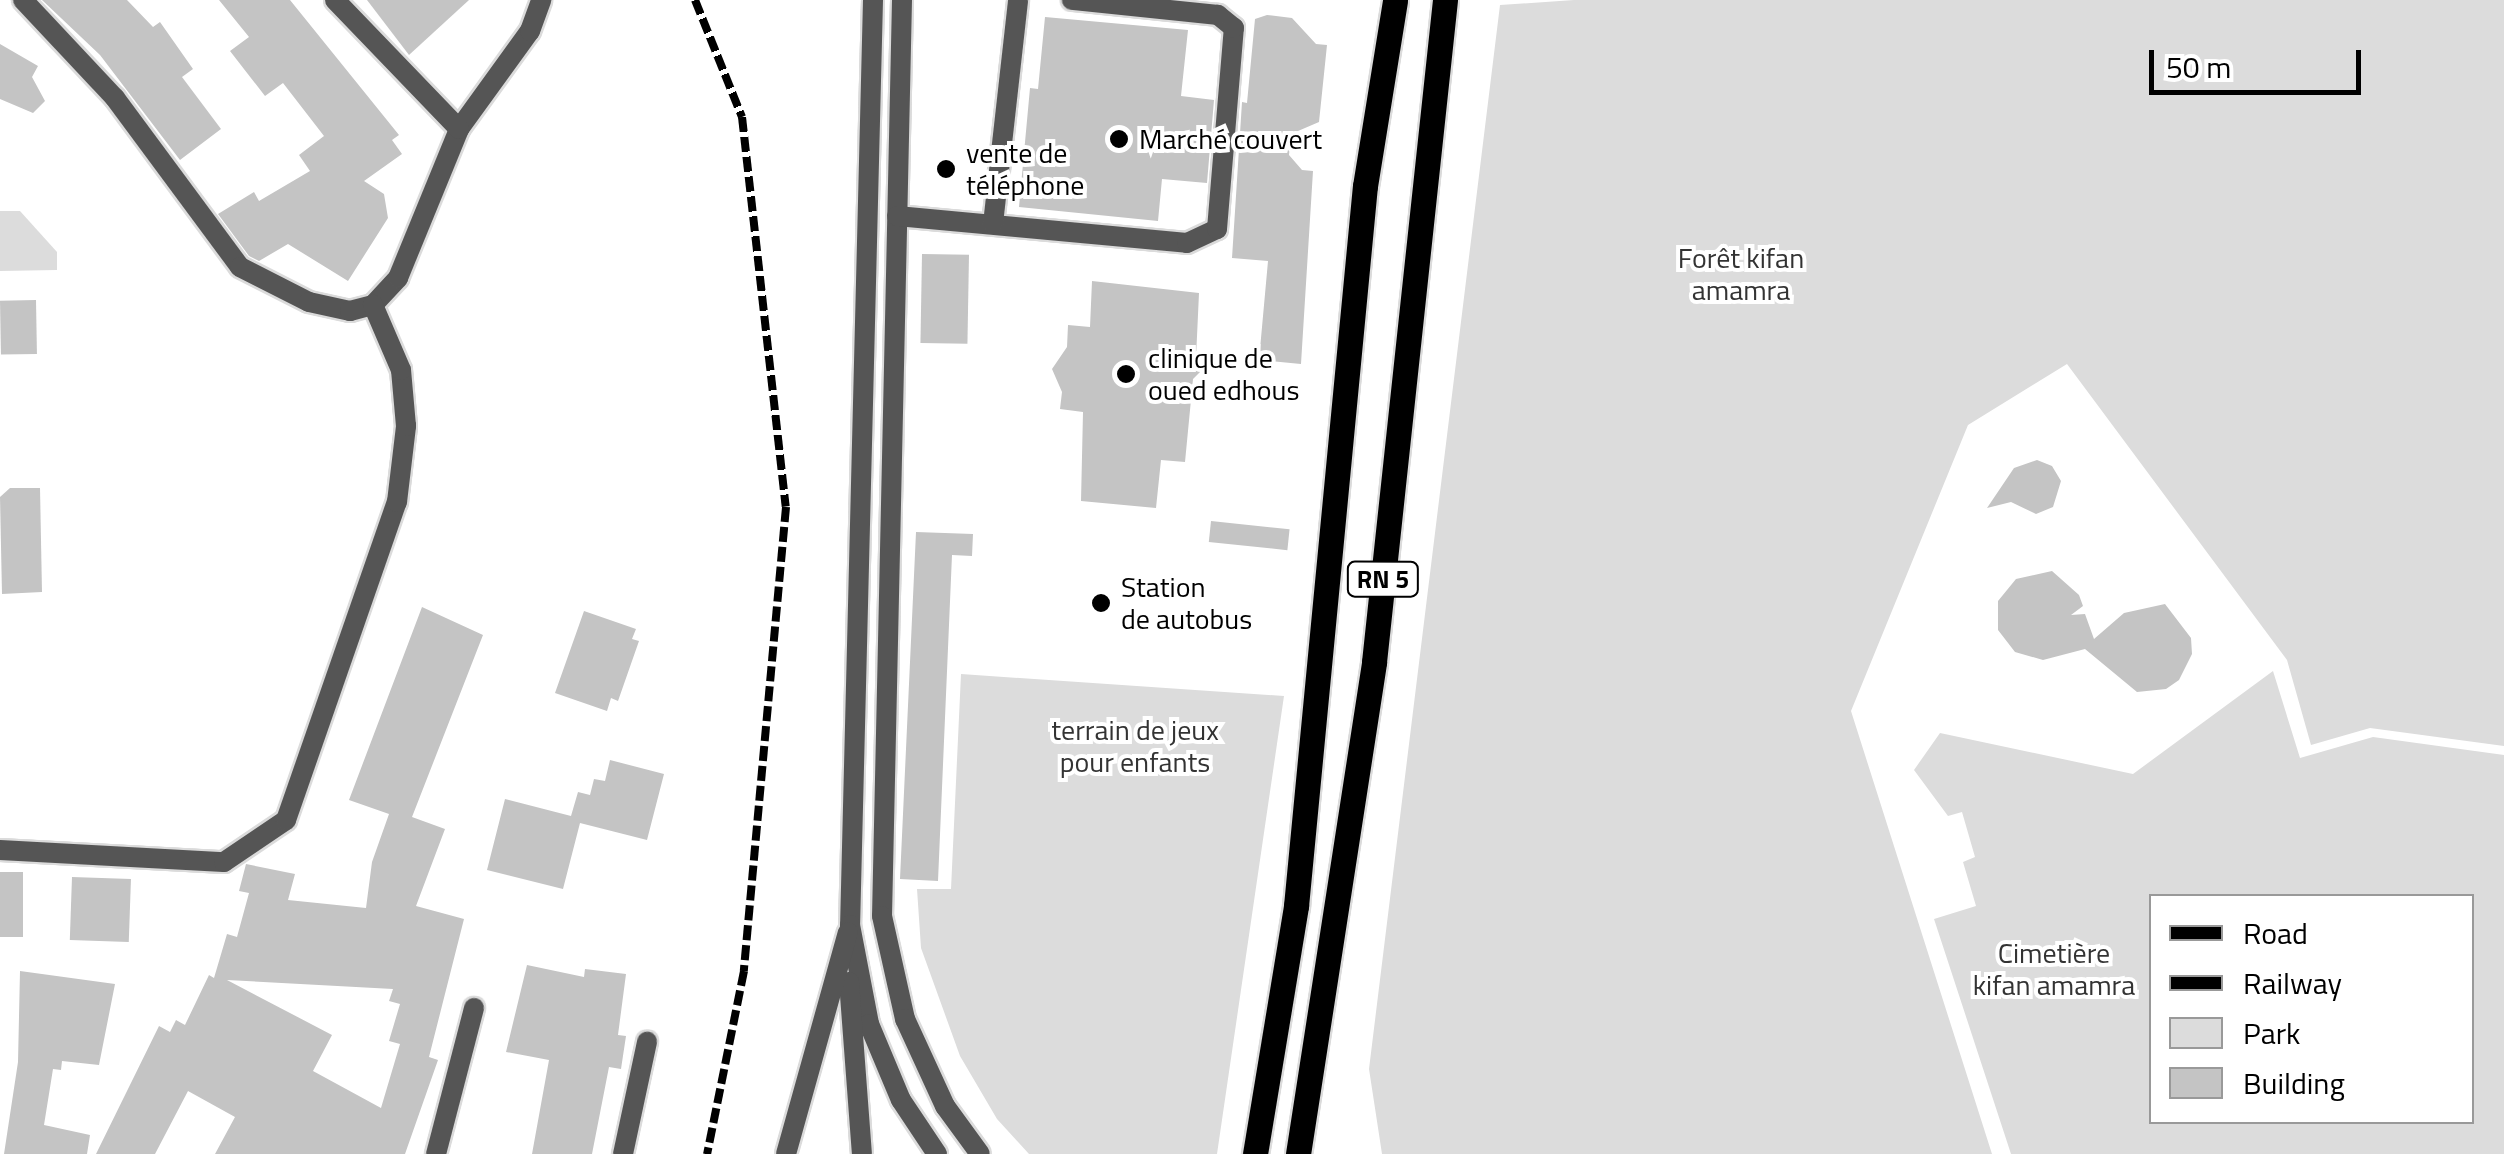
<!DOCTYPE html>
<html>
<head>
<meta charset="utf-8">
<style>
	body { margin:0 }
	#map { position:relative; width:2504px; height:1154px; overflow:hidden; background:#fff; font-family:"Titillium Web",sans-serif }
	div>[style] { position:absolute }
	.green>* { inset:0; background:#dcdcdc }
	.building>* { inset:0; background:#c4c4c4; transform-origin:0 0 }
	.roads { filter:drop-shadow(2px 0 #dbdbdb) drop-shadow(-2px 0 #dbdbdb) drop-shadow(0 2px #dbdbdb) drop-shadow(0 -2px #dbdbdb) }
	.minor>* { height:20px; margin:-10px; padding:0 10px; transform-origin:10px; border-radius:10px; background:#555 }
	.primary>* { height:25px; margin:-12.5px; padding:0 12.5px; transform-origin:12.5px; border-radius:12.5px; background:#000 }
	.rail>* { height:8px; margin-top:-4px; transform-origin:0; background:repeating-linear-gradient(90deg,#000 0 15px,transparent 0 20px) }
	.dots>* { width:28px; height:28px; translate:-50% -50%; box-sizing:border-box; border:5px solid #fff; border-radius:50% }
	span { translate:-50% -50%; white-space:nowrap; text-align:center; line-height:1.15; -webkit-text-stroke:8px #fff; paint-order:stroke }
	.shield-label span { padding:2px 8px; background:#fff; border:2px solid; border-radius:8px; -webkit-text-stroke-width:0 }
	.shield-label { font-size:25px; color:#000; font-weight:700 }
	.poi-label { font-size:28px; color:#000 }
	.left { translate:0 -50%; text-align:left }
	.park-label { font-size:28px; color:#333 }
	.legend { position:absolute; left:2149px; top:894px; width:325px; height:230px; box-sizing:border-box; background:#fff; border:2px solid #999; margin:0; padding:12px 18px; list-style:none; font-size:30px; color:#000 }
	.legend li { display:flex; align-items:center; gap:20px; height:50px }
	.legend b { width:50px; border:2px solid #999 }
	.scale { position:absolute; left:2149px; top:50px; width:212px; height:45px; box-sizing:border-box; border:5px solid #000; border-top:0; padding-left:12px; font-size:30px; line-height:35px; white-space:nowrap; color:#000; -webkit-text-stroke:8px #fff; paint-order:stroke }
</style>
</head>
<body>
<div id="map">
	<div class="green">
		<div style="clip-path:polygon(1574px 0,2504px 0,2504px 746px,2370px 728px,2311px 745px,2287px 660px,2067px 364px,1968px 425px,1851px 711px,1992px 1154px,1382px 1154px,1369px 1069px,1500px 5px)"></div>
		<div style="clip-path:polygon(0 211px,20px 211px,57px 252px,57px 270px,0 271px)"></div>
		<div style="clip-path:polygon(evenodd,2273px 671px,2300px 758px,2373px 737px,2504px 755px,2504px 1154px,2011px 1154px,1934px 919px,1976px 906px,1963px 862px,1975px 857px,1962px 812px,1948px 816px,1914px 770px,1940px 733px,2133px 774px,2273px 671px,2152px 896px,2472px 896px,2472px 1122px,2152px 1122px,2152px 896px)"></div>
		<div style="clip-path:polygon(961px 674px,1284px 696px,1217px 1154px,1029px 1154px,997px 1119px,960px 1056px,921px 948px,917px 889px,951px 889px)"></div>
	</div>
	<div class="building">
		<div style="clip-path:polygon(42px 0,127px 0,153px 27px,160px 22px,193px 69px,182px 77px,221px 129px,180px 160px,100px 55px)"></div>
		<div style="clip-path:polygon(219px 0,290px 0,399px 135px,392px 140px,402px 154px,364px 181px,384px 194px,388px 218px,348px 281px,288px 244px,259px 261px,249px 256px,218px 214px,254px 192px,259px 201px,310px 171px,299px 155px,324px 136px,283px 83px,265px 96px,230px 51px,249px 37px)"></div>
		<div style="clip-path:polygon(367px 0,469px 0,409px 55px)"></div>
		<div style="clip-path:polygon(1267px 15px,1292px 18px,1316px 44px,1327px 45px,1319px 122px,1291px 134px,1289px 155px,1302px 170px,1313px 171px,1301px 364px,1259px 360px,1268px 261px,1232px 258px,1242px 102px,1247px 103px,1255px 19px)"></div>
		<div style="clip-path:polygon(1045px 17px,1188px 30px,1181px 96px,1214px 100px,1207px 183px,1162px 179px,1158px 221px,1019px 207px,1030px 88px,1038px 89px)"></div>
		<div style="clip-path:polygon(0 44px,38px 66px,32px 77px,45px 101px,33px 113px,0 99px)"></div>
		<div style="left:922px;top:254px;width:47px;height:89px;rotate:1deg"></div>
		<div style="clip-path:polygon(1092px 281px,1199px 293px,1196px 358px,1202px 370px,1193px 379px,1185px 462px,1161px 460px,1156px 508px,1081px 501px,1083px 412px,1060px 409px,1062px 392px,1052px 369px,1067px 347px,1068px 325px,1090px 327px)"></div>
		<div style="left:36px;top:300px;width:54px;height:36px;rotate:89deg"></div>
		<div style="clip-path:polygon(2037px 460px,2052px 466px,2061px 481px,2053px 507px,2036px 514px,2011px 502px,1987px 508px,2014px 468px)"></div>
		<div style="clip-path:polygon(10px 488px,40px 488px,42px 592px,2px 594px,0 497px)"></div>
		<div style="left:1211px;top:521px;width:79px;height:21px;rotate:6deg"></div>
		<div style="clip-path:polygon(916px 532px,973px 534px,972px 556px,952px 555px,938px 881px,900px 879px)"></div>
		<div style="clip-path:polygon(2052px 571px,2079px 595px,2083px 606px,2071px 615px,2085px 614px,2094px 639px,2124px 613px,2165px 604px,2191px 638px,2192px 654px,2179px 680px,2166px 689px,2137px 692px,2085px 649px,2043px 660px,2015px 652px,1998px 630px,1998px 601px,2016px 579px)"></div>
		<div style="clip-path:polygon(evenodd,422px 607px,483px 635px,412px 817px,445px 829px,416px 906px,464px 919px,429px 1057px,438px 1060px,405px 1154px,215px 1154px,235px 1117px,188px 1091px,155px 1154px,96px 1154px,159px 1026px,170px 1032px,176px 1020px,185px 1025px,209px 975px,214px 978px,227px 934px,237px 937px,249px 893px,239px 891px,246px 864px,295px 874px,288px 900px,366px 908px,372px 862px,389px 814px,349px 800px,422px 607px,227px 980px,393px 989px,389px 1001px,400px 1004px,389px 1041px,400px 1044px,381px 1108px,313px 1071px,332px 1035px,227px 980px)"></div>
		<div style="clip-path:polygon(584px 611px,636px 629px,632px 639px,639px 641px,618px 701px,611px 698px,607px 711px,555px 693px)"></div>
		<div style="clip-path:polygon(610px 760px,664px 774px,647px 840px,580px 823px,563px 889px,487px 870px,505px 799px,571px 816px,578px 792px,590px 795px,594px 779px,605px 781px)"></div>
		<div style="left:0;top:872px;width:23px;height:65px"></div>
		<div style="left:72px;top:877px;width:59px;height:63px;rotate:2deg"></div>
		<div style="clip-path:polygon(527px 965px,584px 977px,585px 969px,626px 974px,618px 1035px,626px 1036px,621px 1069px,609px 1067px,592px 1154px,532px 1154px,549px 1060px,506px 1052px)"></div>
		<div style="clip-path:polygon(20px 971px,115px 984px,99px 1065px,62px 1061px,61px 1070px,53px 1069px,44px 1125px,90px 1135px,87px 1154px,4px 1154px,18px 1062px)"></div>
	</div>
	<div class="roads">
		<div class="minor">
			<div style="left:23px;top:0;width:134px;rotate:46.8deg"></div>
			<div style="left:115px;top:98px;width:210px;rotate:53.5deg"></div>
			<div style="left:240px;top:267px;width:77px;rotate:26.9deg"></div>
			<div style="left:309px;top:302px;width:42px;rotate:12.4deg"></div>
			<div style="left:350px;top:311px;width:24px;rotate:-15deg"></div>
			<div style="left:373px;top:305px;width:37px;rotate:-47deg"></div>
			<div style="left:398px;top:278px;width:161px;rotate:-67.7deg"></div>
			<div style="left:459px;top:129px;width:121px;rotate:-54.1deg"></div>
			<div style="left:530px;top:31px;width:33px;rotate:-70deg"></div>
			<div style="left:335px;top:0;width:179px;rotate:46.1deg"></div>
			<div style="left:873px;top:0;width:925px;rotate:91.42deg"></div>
			<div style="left:850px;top:925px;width:101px;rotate:79.1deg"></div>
			<div style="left:869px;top:1024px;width:82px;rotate:67.2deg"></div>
			<div style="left:901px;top:1100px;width:65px;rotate:56.3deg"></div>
			<div style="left:902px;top:0;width:916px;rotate:91.25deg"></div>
			<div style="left:882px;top:916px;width:106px;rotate:77.4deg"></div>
			<div style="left:905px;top:1019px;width:96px;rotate:65.3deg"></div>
			<div style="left:945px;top:1106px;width:59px;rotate:53.9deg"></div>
			<div style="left:897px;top:216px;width:291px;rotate:5.3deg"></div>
			<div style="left:1187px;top:243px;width:33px;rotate:-25deg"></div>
			<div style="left:1217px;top:229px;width:202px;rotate:-85.2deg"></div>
			<div style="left:1234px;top:28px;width:21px;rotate:-141deg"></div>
			<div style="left:1218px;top:15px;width:147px;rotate:-174.1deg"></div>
			<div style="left:993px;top:224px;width:225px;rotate:-83.6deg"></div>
			<div style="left:0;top:850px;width:224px;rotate:3.1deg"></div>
			<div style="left:224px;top:862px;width:75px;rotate:-34.1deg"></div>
			<div style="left:286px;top:820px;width:337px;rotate:-70.8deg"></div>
			<div style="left:397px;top:502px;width:77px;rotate:-83.2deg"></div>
			<div style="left:406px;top:426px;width:56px;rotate:-95.1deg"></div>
			<div style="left:401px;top:370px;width:71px;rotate:-113.3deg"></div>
			<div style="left:849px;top:982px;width:172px;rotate:85.7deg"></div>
			<div style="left:436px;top:1154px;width:151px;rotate:-75.4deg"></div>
			<div style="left:623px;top:1154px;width:115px;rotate:-77.9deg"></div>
			<div style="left:786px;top:1154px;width:230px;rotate:-74.4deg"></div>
		</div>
		<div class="primary">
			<div style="left:1255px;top:1154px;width:251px;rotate:-80.6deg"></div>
			<div style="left:1296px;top:906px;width:723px;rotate:-84.53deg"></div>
			<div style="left:1365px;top:186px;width:188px;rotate:-80.8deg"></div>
			<div style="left:1298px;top:1154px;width:498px;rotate:-81.2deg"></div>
			<div style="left:1374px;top:662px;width:666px;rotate:-83.88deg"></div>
		</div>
	</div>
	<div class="rail">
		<div style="left:695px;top:0;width:126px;rotate:68.1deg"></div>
		<div style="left:742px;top:117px;width:392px;rotate:83.6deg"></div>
		<div style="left:786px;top:507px;width:466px;rotate:95.2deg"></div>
		<div style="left:744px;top:971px;width:187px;rotate:101.4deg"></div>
	</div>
	<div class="dots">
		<div style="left:1119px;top:139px;background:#000"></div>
		<div style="left:946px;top:169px;background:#000"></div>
		<div style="left:1126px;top:374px;background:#000"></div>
		<div style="left:1101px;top:603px;background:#000"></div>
	</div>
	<div class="shield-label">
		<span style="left:1383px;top:579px">RN 5</span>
	</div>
	<div class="poi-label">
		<span class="left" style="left:1139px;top:139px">Marché couvert</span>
		<span class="left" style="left:966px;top:169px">vente de<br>téléphone</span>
		<span class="left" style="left:1148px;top:374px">clinique de<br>oued edhous</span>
		<span class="left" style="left:1121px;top:603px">Station<br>de autobus</span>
	</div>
	<div class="park-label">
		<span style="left:1741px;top:274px">Forêt kifan<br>amamra</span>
		<span style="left:1135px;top:746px">terrain de jeux<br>pour enfants</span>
		<span style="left:2054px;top:969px">Cimetière<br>kifan amamra</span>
	</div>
	<ul class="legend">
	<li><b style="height:12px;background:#000"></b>Road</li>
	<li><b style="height:12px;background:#000"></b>Railway</li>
	<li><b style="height:28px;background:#dcdcdc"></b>Park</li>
	<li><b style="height:28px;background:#c4c4c4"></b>Building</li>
	</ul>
	<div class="scale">50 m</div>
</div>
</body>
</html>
